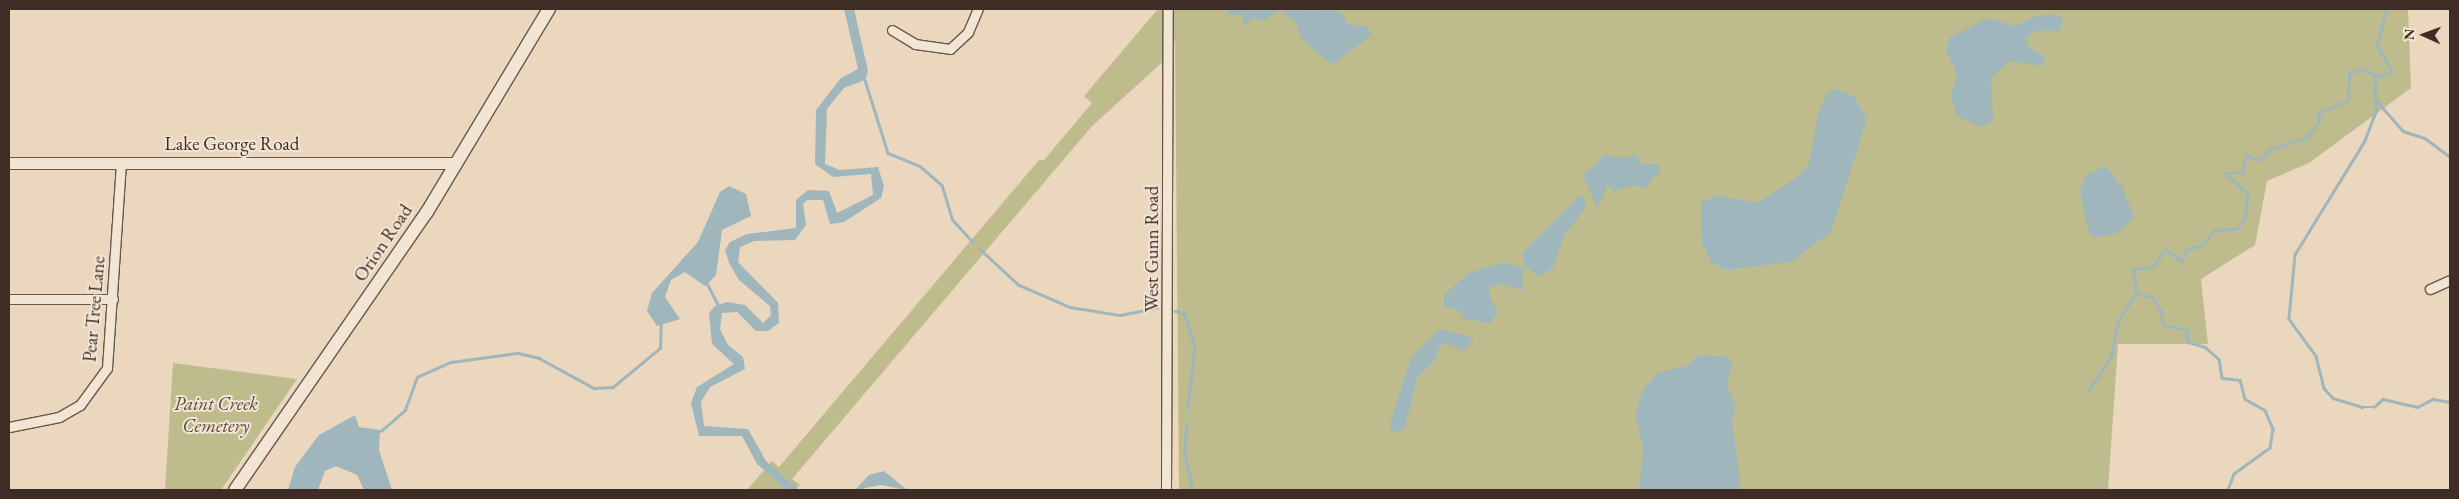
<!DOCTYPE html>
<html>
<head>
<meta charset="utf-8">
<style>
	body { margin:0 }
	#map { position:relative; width:2459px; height:499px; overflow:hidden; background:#ebd7bd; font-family:"EB Garamond",serif }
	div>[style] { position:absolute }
	.green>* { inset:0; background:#bebc8d }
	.water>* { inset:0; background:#9eb6bc }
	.stream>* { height:2.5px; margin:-1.25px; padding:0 1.25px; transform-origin:1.25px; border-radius:1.25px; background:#9eb6bc }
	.roads { filter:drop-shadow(1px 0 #68584b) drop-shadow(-1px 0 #68584b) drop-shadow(0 1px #68584b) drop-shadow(0 -1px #68584b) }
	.minor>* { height:9px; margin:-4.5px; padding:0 4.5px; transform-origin:4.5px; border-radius:4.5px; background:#f2e5d4 }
	.tertiary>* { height:11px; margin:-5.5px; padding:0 5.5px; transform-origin:5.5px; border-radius:5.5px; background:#f2e5d4 }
	.secondary>* { height:12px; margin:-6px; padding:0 6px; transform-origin:6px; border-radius:6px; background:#f2e5d4 }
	span { translate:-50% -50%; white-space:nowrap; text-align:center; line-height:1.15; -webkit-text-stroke:4px #f2e5d4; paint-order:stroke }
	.street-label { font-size:19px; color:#3d2d25 }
	.park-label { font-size:19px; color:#574a3a; font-style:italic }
	.frame { position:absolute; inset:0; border:10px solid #3d2d25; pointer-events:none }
	.north { position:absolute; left:2399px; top:10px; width:50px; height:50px; -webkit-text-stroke:4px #f2e5d4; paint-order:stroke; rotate:272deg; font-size:14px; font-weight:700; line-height:20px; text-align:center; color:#3d2d25 }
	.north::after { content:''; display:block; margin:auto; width:18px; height:22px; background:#3d2d25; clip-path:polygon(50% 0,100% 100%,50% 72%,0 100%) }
</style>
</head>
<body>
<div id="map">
	<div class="green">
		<div style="clip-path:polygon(1158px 9px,2408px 9px,2411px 88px,2309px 163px,2267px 181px,2255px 245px,2201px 279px,2208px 344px,2118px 344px,2108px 490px,1179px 490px,1175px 40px,1167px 58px,1092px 126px,792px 479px,800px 485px,795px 490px,747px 490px,772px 461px,779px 467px,1039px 160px,1044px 160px,1092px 103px,1084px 96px)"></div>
		<div style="clip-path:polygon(173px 363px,297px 379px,221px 490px,165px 490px)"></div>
	</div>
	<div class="water">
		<div style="clip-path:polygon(844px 9px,854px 9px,868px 71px,865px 80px,844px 88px,827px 109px,825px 164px,840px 170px,878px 167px,884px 186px,881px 198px,844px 222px,830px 224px,823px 200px,807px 200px,803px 204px,806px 225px,795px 240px,754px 241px,740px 247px,738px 262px,778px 303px,779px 323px,768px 331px,756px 331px,737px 312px,722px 313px,720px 329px,728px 345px,743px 357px,745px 369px,710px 387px,701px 402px,704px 426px,748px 429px,766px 461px,799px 490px,787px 490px,757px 464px,742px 436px,699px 436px,691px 403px,697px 387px,734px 364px,712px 344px,709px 313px,715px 306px,727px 302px,745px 305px,763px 323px,771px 315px,770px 306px,739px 280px,729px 263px,725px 250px,730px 242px,747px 234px,796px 228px,796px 200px,808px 190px,829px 191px,837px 213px,873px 195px,871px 174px,833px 177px,815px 164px,816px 110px,841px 78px,858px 69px)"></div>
		<div style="clip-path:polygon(1225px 9px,1305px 9px,1311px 12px,1329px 9px,1342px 13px,1347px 24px,1367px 27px,1372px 35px,1332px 64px,1303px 41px,1295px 22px,1280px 10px,1263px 21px,1253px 18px,1244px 28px,1242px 15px,1228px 14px)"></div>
		<div style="clip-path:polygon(2054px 14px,2063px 19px,2060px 31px,2035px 31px,2026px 38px,2029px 48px,2045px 56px,2043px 66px,2009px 61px,1991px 78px,1993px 121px,1981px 127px,1957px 116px,1951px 98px,1957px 73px,1946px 51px,1949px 38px,1988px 18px,2015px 26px,2033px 17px)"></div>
		<div style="clip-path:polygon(1836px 89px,1854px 96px,1867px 119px,1831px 232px,1791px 262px,1726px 270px,1711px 262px,1702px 242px,1701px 202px,1717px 196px,1758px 203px,1800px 175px,1809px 163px,1819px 111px,1828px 92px)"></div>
		<div style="clip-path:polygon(1605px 155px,1624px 158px,1636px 155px,1641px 163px,1660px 165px,1660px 173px,1651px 179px,1647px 188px,1634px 185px,1614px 191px,1608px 185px,1597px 207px,1583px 175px)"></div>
		<div style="clip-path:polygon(2106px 166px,2122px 187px,2134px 217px,2116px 234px,2095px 238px,2089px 234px,2080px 191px,2086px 175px)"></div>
		<div style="clip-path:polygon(729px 186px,746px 194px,751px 216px,722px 230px,716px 275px,705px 286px,685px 272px,671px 280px,665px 297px,680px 319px,657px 326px,647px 311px,652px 293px,698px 242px,720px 192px)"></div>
		<div style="clip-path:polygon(1579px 196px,1584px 197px,1586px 208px,1565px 234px,1553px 268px,1538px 277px,1527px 267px,1522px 270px,1523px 291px,1503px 284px,1490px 287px,1489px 297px,1498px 311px,1490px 323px,1464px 319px,1459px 310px,1443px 306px,1445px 294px,1467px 274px,1497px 264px,1510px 263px,1517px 268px,1525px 265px,1522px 253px)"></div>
		<div style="clip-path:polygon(1440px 329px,1474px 338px,1464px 351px,1445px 343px,1440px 345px,1436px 359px,1417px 378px,1405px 428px,1392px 433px,1390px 424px,1411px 358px)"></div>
		<div style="clip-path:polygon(1699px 355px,1728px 357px,1732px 361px,1727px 386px,1736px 405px,1732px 420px,1741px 490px,1639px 490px,1643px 447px,1635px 414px,1643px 390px,1657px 373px,1687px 366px)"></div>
		<div style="clip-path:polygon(355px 415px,359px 427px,380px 430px,379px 450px,392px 490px,364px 490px,357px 475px,336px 466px,325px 471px,318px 490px,288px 490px,295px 467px,319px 435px)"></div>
		<div style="clip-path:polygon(884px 471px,907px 490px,881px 485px,855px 490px,869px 475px)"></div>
	</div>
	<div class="stream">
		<div style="left:2375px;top:75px;width:37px;rotate:88deg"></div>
		<div style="left:2376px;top:112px;width:31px;rotate:111deg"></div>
		<div style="left:2365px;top:141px;width:134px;rotate:121.6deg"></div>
		<div style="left:2295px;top:255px;width:64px;rotate:95.4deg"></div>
		<div style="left:2289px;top:319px;width:46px;rotate:53.9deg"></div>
		<div style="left:2316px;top:356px;width:33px;rotate:76deg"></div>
		<div style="left:2324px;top:388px;width:13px;rotate:48deg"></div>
		<div style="left:2333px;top:398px;width:31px;rotate:17deg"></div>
		<div style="left:2363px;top:407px;width:11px"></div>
		<div style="left:2374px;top:407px;width:12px;rotate:-42deg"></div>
		<div style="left:2383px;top:399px;width:35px;rotate:13deg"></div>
		<div style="left:2417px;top:407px;width:18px;rotate:-27deg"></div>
		<div style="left:2433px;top:399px;width:17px;rotate:10deg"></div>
		<div style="left:865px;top:80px;width:77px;rotate:72.5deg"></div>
		<div style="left:888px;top:153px;width:35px;rotate:22deg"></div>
		<div style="left:920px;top:166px;width:29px;rotate:41deg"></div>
		<div style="left:942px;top:185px;width:37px;rotate:73deg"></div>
		<div style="left:953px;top:220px;width:30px;rotate:48deg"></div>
		<div style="left:2377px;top:101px;width:40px;rotate:49deg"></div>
		<div style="left:2403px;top:131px;width:23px;rotate:18deg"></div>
		<div style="left:2425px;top:138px;width:31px;rotate:37deg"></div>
		<div style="left:980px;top:249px;width:53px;rotate:42.7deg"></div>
		<div style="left:1019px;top:285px;width:56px;rotate:23.3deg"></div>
		<div style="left:1070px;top:307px;width:51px;rotate:9.1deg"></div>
		<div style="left:1120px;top:315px;width:38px;rotate:-11deg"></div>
		<div style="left:706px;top:281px;width:27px;rotate:63deg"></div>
		<div style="left:2136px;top:293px;width:16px;rotate:14deg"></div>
		<div style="left:2152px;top:297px;width:16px;rotate:55deg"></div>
		<div style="left:2161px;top:310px;width:15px;rotate:79deg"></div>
		<div style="left:2164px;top:325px;width:24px;rotate:12deg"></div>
		<div style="left:2187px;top:330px;width:12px;rotate:85deg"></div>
		<div style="left:2188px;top:342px;width:18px;rotate:16deg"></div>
		<div style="left:2205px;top:347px;width:18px;rotate:41deg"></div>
		<div style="left:2219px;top:359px;width:19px;rotate:81deg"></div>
		<div style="left:2222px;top:378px;width:18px;rotate:6deg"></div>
		<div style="left:2240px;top:380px;width:20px;rotate:75deg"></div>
		<div style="left:2245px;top:399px;width:23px;rotate:29deg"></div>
		<div style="left:2265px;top:410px;width:21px;rotate:67deg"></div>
		<div style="left:2273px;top:429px;width:19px;rotate:99deg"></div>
		<div style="left:2270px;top:448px;width:44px;rotate:144.2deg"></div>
		<div style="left:2234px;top:474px;width:17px;rotate:111deg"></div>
		<div style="left:1175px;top:311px;width:9px;rotate:13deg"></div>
		<div style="left:1184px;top:313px;width:35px;rotate:72deg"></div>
		<div style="left:1195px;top:346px;width:63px;rotate:96.3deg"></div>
		<div style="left:2088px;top:391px;width:41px;rotate:-55.9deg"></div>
		<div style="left:2111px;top:357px;width:37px;rotate:-79deg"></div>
		<div style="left:2118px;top:321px;width:33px;rotate:-57deg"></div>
		<div style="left:2136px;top:293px;width:24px;rotate:-97deg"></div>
		<div style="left:2133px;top:269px;width:19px;rotate:-6deg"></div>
		<div style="left:2152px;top:267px;width:23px;rotate:-52deg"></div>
		<div style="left:2166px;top:249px;width:20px;rotate:37deg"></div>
		<div style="left:2182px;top:261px;width:12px;rotate:-70deg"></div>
		<div style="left:2186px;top:250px;width:16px;rotate:-15deg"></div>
		<div style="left:2201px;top:246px;width:21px;rotate:-49deg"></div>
		<div style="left:2215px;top:230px;width:22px;rotate:-3deg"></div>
		<div style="left:2237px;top:229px;width:14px;rotate:-56deg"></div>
		<div style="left:2245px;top:217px;width:23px;rotate:-83deg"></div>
		<div style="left:2248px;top:194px;width:32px;rotate:-139deg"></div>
		<div style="left:2224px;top:173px;width:18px"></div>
		<div style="left:2242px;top:173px;width:18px;rotate:-77deg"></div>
		<div style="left:2246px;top:155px;width:15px;rotate:20deg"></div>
		<div style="left:2260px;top:160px;width:15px;rotate:-48deg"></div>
		<div style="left:2270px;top:149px;width:39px;rotate:-17deg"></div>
		<div style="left:2307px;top:138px;width:21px;rotate:-55deg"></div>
		<div style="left:2319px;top:121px;width:8px;rotate:-97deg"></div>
		<div style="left:2318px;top:113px;width:33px;rotate:-23deg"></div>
		<div style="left:2348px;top:100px;width:26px;rotate:-88deg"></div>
		<div style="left:2349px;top:74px;width:12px;rotate:-24deg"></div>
		<div style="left:2360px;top:69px;width:19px;rotate:21deg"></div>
		<div style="left:2378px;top:76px;width:15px;rotate:-16deg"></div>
		<div style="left:2392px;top:72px;width:30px;rotate:-120deg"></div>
		<div style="left:2377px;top:46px;width:38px;rotate:-76deg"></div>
		<div style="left:1187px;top:422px;width:31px;rotate:94deg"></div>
		<div style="left:1185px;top:453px;width:38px;rotate:78deg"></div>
		<div style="left:381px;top:431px;width:32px;rotate:-41deg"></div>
		<div style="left:405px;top:410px;width:35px;rotate:-70deg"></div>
		<div style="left:417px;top:377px;width:37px;rotate:-24deg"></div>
		<div style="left:451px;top:362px;width:68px;rotate:-7.7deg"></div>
		<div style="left:518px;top:353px;width:22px;rotate:13deg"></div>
		<div style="left:539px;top:358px;width:63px;rotate:28.6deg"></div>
		<div style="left:594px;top:388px;width:19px;rotate:-3deg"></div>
		<div style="left:613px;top:387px;width:61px;rotate:-39.7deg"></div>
		<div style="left:660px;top:348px;width:25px;rotate:-88deg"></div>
	</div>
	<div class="roads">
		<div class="minor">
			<div style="left:892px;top:30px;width:27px;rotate:31deg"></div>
			<div style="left:915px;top:44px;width:35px;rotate:8deg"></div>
			<div style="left:950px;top:49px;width:25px;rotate:-43deg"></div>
			<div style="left:968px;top:32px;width:25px;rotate:-67deg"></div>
			<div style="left:2430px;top:289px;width:22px;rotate:-24deg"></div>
			<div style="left:9px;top:299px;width:104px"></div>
			<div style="left:9px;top:427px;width:51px;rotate:-11.3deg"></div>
			<div style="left:59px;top:417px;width:24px;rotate:-30deg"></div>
			<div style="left:80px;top:405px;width:46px;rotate:-53.9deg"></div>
			<div style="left:107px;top:368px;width:206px;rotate:-86.1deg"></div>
			<div style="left:1166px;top:490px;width:481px;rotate:-89.8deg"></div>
		</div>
		<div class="tertiary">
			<div style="left:9px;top:163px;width:447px"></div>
		</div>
		<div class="secondary">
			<div style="left:235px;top:490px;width:338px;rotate:-55.4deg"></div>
			<div style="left:427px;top:212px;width:237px;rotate:-59deg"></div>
		</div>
	</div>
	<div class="street-label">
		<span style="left:232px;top:144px">Lake George Road</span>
		<span style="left:383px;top:243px;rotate:-56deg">Orion Road</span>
		<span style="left:1152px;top:249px;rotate:-90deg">West Gunn Road</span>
		<span style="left:94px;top:309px;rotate:-85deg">Pear Tree Lane</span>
	</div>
	<div class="park-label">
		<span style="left:216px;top:415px">Paint Creek<br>Cemetery</span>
	</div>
	<div class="frame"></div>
	<div class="north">N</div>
</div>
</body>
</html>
